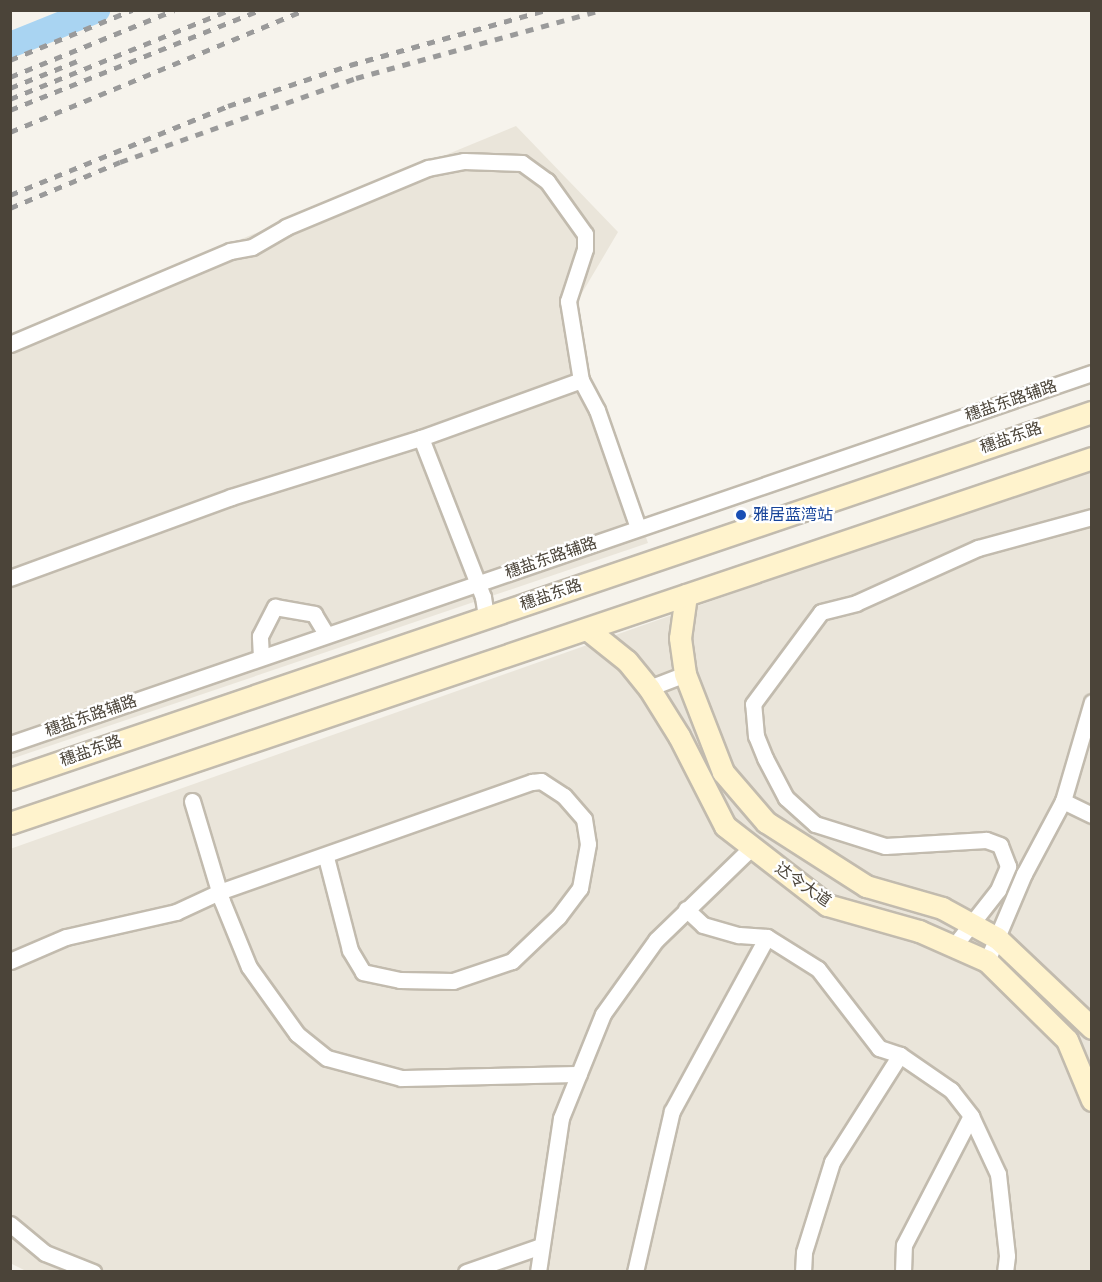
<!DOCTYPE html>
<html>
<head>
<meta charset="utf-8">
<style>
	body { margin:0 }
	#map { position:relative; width:1102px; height:1282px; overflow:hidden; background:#f6f3ec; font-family:"Fira Sans","Noto Sans SC",sans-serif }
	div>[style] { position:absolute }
	.residential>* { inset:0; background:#eae5da }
	.river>* { height:26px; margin:-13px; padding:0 13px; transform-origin:13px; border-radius:13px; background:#a9d4f2 }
	.roads { filter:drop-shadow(2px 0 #c2bbae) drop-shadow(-2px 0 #c2bbae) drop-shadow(0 2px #c2bbae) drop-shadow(0 -2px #c2bbae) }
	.street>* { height:15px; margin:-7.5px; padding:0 7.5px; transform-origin:7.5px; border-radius:7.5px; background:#fff }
	.secondary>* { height:21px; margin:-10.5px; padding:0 10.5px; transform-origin:10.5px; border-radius:10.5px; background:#fff3cd }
	.rail>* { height:4.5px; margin-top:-2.25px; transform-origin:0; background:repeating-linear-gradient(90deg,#9a9a9a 0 8px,transparent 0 16px) }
	.dots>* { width:16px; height:16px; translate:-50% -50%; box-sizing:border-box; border:3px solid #fff; border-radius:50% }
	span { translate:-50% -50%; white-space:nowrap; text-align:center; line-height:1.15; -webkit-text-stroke:4.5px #fff; paint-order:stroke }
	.street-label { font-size:16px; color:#4b4439 }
	.transit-label { font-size:16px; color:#164399 }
	.left { translate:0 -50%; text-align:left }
	.frame { position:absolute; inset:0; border:12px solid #4b4439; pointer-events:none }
</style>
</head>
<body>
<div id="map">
	<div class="residential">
		<div style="clip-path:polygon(516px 126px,618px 232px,569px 315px,648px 543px,11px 759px,11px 334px)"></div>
		<div style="clip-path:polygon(1091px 467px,1091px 1271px,26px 1271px,10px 1263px,10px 849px)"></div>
	</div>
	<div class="river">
		<div style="left:10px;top:45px;width:94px;rotate:-21.9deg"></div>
	</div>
	<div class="roads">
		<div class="street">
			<div style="left:10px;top:344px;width:239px;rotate:-22.9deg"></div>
			<div style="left:230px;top:251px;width:22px;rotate:-10deg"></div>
			<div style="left:252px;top:247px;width:39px;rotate:-30deg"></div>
			<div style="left:286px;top:227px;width:154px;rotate:-22.6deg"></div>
			<div style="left:428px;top:168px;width:37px;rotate:-11deg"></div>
			<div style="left:464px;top:161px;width:58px;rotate:2deg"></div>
			<div style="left:522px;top:163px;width:31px;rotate:36deg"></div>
			<div style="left:547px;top:181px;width:65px;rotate:54.4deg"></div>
			<div style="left:585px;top:234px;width:15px;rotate:90deg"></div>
			<div style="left:585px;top:249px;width:55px;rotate:108.1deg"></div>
			<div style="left:568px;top:301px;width:80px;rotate:80.7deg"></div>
			<div style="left:581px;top:380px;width:34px;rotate:62deg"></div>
			<div style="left:597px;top:410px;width:125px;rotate:70.8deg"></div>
			<div style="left:421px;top:438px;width:171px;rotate:68.7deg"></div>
			<div style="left:483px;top:597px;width:20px;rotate:81deg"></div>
			<div style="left:10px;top:578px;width:235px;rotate:-20.1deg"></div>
			<div style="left:231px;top:497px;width:199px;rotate:-17.3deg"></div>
			<div style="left:421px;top:438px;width:170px;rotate:-19.9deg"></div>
			<div style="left:261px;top:657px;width:21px;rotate:-93deg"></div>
			<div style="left:260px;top:636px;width:33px;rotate:-63deg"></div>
			<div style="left:275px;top:607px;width:40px;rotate:10deg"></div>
			<div style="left:314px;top:614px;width:23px;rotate:59deg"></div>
			<div style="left:649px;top:688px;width:39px;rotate:-21deg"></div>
			<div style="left:10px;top:744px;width:1144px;rotate:-18.93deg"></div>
			<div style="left:192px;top:801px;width:104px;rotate:73.3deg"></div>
			<div style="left:222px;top:901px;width:71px;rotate:67.8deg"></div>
			<div style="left:249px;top:967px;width:82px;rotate:54.4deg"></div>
			<div style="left:297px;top:1034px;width:38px;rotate:39deg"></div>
			<div style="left:327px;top:1058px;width:77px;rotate:15.1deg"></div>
			<div style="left:401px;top:1078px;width:178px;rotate:-1.3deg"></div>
			<div style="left:1063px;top:801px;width:32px;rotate:26deg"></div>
			<div style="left:686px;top:909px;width:23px;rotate:43deg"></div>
			<div style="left:703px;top:925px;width:37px;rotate:16deg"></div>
			<div style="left:739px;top:935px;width:28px;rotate:4deg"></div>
			<div style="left:767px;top:937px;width:60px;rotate:32.1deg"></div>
			<div style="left:818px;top:969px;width:100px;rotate:52.3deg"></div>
			<div style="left:879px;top:1048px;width:22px;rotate:18deg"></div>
			<div style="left:900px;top:1055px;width:62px;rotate:34.5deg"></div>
			<div style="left:951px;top:1090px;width:33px;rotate:52deg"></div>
			<div style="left:971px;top:1116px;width:64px;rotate:65deg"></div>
			<div style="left:998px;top:1174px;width:82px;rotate:83.7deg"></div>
			<div style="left:1007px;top:1256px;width:16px;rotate:97deg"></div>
			<div style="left:954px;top:946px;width:71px;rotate:-51.8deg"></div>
			<div style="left:998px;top:890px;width:26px;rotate:-67deg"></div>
			<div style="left:1008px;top:866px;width:22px;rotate:-111deg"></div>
			<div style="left:1000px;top:845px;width:15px;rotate:-160deg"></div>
			<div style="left:986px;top:840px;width:101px;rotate:176.6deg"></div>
			<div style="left:885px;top:846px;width:73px;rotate:-162.6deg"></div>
			<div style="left:815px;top:824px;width:39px;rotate:-138deg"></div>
			<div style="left:786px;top:798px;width:45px;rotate:-117.7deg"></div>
			<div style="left:765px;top:758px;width:24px;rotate:-112deg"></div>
			<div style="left:756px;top:736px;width:32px;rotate:-95deg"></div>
			<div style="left:753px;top:704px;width:114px;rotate:-53.5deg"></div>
			<div style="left:821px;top:612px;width:36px;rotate:-14deg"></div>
			<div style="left:856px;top:603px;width:134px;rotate:-24.3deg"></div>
			<div style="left:978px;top:548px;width:118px;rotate:-15.2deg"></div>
			<div style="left:10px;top:961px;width:61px;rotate:-23.2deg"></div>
			<div style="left:66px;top:937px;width:113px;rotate:-12.8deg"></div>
			<div style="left:176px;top:912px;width:47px;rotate:-24.9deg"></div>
			<div style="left:219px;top:892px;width:332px;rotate:-19.4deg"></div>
			<div style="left:532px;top:782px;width:9px;rotate:-6deg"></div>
			<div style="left:541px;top:781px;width:27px;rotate:33deg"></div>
			<div style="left:564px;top:796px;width:30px;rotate:49deg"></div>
			<div style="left:584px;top:819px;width:25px;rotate:81deg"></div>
			<div style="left:588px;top:844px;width:45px;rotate:100.3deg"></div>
			<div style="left:580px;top:888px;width:36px;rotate:127deg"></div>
			<div style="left:558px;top:917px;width:64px;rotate:136.3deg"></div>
			<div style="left:512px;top:961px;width:62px;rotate:161.3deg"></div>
			<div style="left:453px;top:981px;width:53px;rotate:-178.9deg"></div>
			<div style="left:400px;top:980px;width:38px;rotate:-168deg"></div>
			<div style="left:363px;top:972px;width:26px;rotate:-121deg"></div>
			<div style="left:350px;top:950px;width:96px;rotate:-104.5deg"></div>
			<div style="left:987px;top:961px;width:95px;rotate:-67deg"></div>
			<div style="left:1024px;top:874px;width:83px;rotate:-61.9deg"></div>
			<div style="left:1063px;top:801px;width:103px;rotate:-73.7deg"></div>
			<div style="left:10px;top:1224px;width:45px;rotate:39.6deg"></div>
			<div style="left:45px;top:1253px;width:52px;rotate:21.6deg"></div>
			<div style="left:466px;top:1272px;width:79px;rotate:-19.1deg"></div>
			<div style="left:538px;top:1272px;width:156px;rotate:-81.5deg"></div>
			<div style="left:561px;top:1118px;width:112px;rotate:-68deg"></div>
			<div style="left:603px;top:1014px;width:91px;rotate:-54.4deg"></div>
			<div style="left:656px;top:940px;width:134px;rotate:-44.1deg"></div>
			<div style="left:635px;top:1272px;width:165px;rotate:-77.1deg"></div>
			<div style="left:672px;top:1111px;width:198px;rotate:-61.4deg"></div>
			<div style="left:803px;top:1272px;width:20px;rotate:-87deg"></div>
			<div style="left:804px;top:1252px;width:94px;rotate:-72.7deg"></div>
			<div style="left:832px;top:1162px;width:127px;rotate:-57.6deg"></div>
			<div style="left:903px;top:1272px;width:27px;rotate:-88deg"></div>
			<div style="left:904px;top:1245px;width:145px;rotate:-62.6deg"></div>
		</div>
		<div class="secondary">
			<div style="left:686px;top:595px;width:43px;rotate:97.9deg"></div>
			<div style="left:680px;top:638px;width:36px;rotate:82deg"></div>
			<div style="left:685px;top:674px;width:105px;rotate:68.8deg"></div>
			<div style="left:723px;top:772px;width:66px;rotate:49.3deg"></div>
			<div style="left:766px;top:822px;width:119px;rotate:32.6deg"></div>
			<div style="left:866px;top:886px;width:79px;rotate:16.1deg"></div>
			<div style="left:942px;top:908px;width:63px;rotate:28.6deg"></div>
			<div style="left:997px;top:938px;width:131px;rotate:43.5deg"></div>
			<div style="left:587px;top:629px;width:51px;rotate:38.7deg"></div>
			<div style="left:627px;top:661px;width:35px;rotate:51deg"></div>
			<div style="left:649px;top:688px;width:57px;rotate:58deg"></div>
			<div style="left:679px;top:736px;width:101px;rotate:62.9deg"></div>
			<div style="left:725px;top:826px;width:129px;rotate:37.8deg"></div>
			<div style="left:827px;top:905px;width:96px;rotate:15.8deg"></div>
			<div style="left:919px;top:931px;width:74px;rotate:23.8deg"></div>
			<div style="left:987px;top:961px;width:112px;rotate:44.6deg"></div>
			<div style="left:1067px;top:1040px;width:65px;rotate:67.4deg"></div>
			<div style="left:10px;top:779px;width:1143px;rotate:-18.74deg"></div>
			<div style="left:10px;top:823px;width:1142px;rotate:-18.64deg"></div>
		</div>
	</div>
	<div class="rail">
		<div style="left:10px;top:60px;width:132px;rotate:-22.3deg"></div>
		<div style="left:10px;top:77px;width:177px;rotate:-22.2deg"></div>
		<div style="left:10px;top:88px;width:72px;rotate:-21.9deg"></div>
		<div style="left:10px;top:99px;width:236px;rotate:-22.1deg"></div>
		<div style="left:10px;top:110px;width:269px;rotate:-21.8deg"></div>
		<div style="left:10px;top:132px;width:318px;rotate:-22.5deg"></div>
		<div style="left:10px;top:195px;width:235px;rotate:-22.2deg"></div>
		<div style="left:228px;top:106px;width:129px;rotate:-18.6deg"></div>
		<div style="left:350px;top:65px;width:204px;rotate:-15.7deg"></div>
		<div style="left:10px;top:208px;width:119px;rotate:-22.7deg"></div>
		<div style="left:120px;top:162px;width:251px;rotate:-19.6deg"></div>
		<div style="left:356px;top:78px;width:255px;rotate:-15.5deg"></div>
	</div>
	<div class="dots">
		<div style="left:741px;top:515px;background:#1a4fb4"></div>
	</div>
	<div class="street-label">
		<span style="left:1011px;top:401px;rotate:-19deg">穗盐东路辅路</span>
		<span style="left:1011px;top:438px;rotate:-19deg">穗盐东路</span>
		<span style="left:551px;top:558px;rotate:-19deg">穗盐东路辅路</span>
		<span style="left:551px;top:595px;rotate:-19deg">穗盐东路</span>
		<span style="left:91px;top:716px;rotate:-19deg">穗盐东路辅路</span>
		<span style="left:91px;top:751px;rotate:-19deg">穗盐东路</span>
		<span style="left:803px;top:885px;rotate:35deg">达令大道</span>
	</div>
	<div class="transit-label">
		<span class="left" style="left:753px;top:515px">雅居蓝湾站</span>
	</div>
	<div class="frame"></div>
</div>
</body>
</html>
